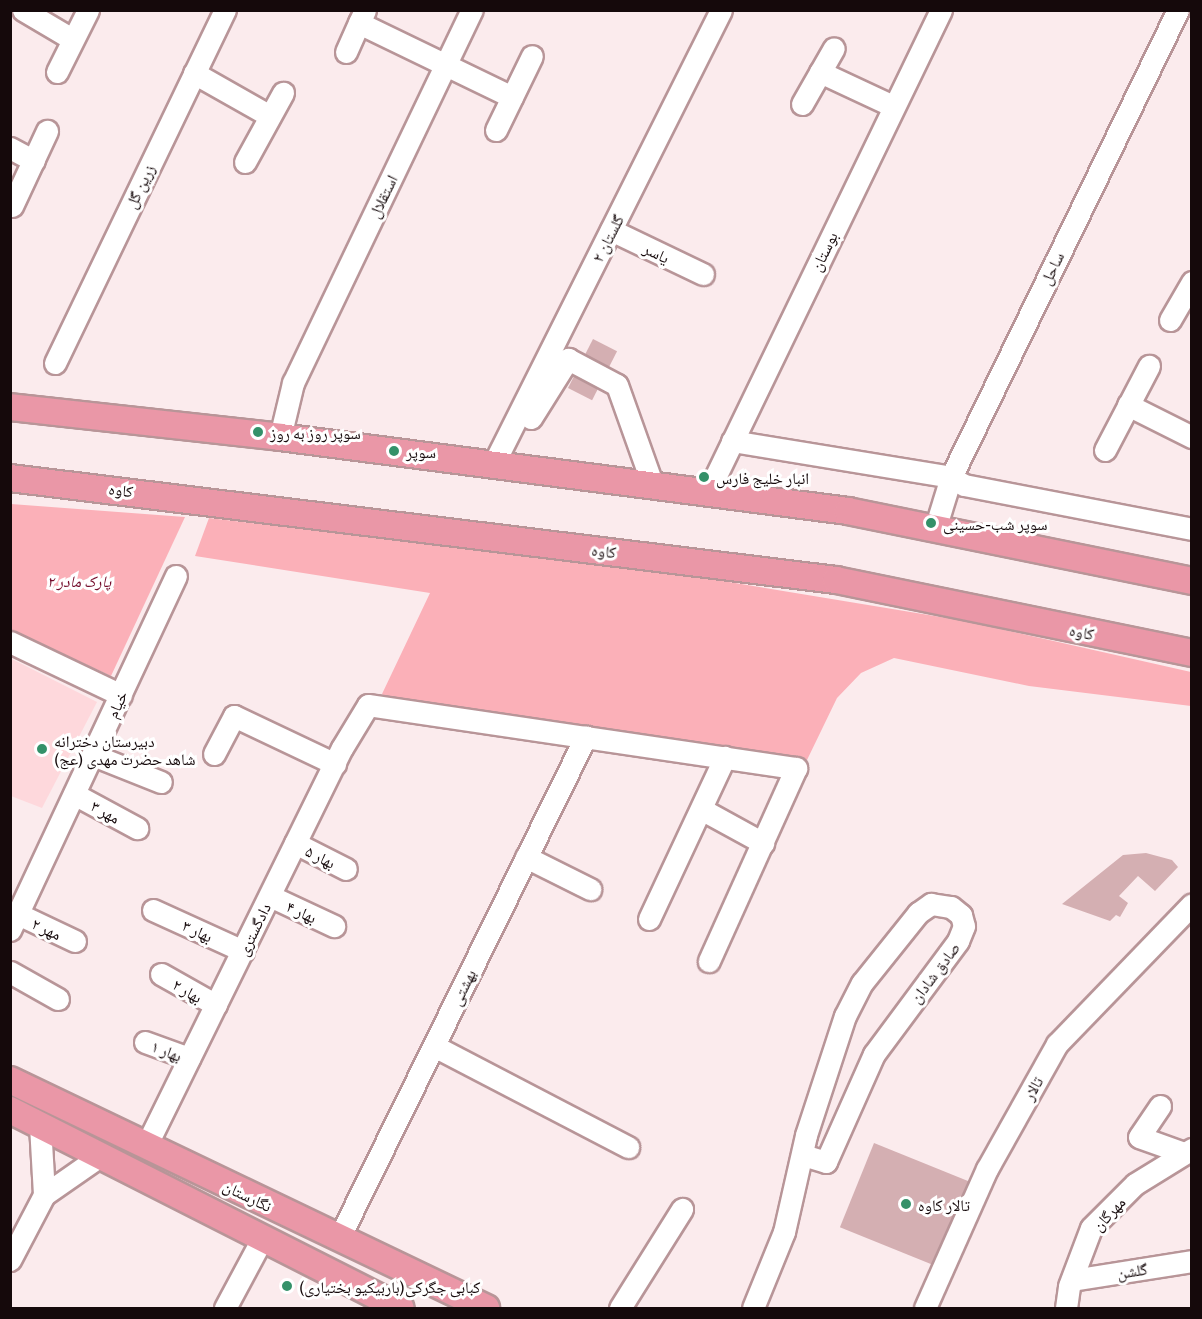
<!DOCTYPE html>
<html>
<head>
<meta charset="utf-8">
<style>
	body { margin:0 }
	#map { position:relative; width:1202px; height:1319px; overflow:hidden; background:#fbebed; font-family:Literata,"Noto Naskh Arabic",serif }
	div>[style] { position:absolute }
	.built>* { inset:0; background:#fed8dc }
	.green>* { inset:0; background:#fbb0b8 }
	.building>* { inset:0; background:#d4afb2; transform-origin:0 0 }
	.roads { filter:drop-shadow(2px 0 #b89598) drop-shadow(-2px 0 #b89598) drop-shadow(0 2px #b89598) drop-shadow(0 -2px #b89598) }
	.minor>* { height:21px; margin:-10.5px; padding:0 10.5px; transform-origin:10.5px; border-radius:10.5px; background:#fff }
	.major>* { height:26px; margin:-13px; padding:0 13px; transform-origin:13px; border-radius:13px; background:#ea97a7 }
	.dots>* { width:16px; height:16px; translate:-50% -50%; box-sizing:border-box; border:3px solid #fff; border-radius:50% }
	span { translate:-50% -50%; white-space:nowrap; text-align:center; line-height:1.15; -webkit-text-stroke:6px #fff; paint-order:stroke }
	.street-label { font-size:16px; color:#15090b }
	.poi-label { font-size:16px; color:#15090b }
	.left { translate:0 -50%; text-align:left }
	.park-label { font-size:16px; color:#750d2c; font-style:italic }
	.frame { position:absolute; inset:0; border:12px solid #15090b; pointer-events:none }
</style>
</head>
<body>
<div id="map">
	<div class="built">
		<div style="clip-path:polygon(10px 658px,97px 702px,42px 808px,11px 796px)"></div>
	</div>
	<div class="green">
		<div style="clip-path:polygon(11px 504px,185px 517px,111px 676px,11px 630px)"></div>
		<div style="clip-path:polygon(209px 518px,644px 568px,965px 621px,1191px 672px,1191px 706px,1029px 686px,894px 658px,861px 673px,837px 698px,807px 760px,389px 701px,382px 694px,430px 593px,195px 556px)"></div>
	</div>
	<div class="building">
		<div style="left:593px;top:339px;width:27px;height:55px;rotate:27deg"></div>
		<div style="clip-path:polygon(1146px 853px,1172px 860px,1178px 867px,1155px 891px,1138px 876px,1119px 896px,1128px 903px,1120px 917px,1116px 915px,1110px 921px,1062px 904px,1123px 855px)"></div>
		<div style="left:874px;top:1143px;width:106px;height:91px;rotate:22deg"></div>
	</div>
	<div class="roads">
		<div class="minor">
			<div style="left:23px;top:10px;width:57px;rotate:30.6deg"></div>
			<div style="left:365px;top:10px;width:14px;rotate:115deg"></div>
			<div style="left:359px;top:23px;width:170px;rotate:25.8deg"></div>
			<div style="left:346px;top:52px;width:32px;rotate:-66deg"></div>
			<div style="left:57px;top:72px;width:69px;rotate:-63.4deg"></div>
			<div style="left:820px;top:72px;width:81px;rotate:25deg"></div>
			<div style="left:194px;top:73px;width:87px;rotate:29.5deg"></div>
			<div style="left:802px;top:104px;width:64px;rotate:-60.3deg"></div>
			<div style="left:496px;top:130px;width:82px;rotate:-64.1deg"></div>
			<div style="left:10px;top:148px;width:27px;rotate:28deg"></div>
			<div style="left:245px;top:162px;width:79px;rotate:-61.2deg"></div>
			<div style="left:12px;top:206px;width:83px;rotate:-65deg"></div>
			<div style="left:611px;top:230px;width:102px;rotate:25.6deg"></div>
			<div style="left:1170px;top:320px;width:44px;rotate:-59.9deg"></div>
			<div style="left:55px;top:363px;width:392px;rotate:-64.3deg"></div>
			<div style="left:1128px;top:405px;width:72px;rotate:26.6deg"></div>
			<div style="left:531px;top:418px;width:70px;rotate:-57.9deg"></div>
			<div style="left:568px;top:359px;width:55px;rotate:28deg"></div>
			<div style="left:617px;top:385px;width:107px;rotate:70.4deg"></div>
			<div style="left:280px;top:437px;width:56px;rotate:-76.5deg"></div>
			<div style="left:293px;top:383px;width:414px;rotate:-64.4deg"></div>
			<div style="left:732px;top:441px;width:222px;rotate:9.3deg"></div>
			<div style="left:951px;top:477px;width:15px;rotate:32deg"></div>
			<div style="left:964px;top:485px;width:232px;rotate:10.9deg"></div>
			<div style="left:1105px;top:450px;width:95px;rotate:-62.4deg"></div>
			<div style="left:493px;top:465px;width:509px;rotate:-63.38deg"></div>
			<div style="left:708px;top:492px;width:535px;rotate:-64.2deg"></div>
			<div style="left:935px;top:529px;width:54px;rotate:-72.9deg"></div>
			<div style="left:951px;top:477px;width:519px;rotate:-64.08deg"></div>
			<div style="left:10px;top:642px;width:123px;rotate:25.5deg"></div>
			<div style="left:214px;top:754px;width:43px;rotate:-62.2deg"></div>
			<div style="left:234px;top:716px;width:112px;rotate:25.4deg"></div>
			<div style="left:93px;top:755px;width:73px;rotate:21.7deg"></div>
			<div style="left:74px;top:794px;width:72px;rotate:28.4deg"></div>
			<div style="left:701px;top:809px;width:71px;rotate:28.7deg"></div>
			<div style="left:295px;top:843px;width:57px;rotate:27deg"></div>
			<div style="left:526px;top:857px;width:72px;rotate:26.6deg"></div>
			<div style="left:270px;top:896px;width:71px;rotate:25.1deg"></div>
			<div style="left:153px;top:910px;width:99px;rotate:24.5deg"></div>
			<div style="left:18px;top:914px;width:63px;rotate:25.3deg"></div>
			<div style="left:649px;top:919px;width:179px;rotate:-64.9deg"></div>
			<div style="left:10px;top:930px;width:391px;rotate:-64.9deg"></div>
			<div style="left:10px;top:972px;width:55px;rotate:29.4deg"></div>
			<div style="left:161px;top:974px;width:63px;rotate:29.4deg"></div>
			<div style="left:145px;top:1042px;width:47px;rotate:20deg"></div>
			<div style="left:434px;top:1046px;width:219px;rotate:27.5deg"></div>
			<div style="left:1160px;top:1106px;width:37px;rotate:124deg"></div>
			<div style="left:1139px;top:1137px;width:48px;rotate:19.6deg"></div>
			<div style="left:40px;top:1125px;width:70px;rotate:86.7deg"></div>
			<div style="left:146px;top:1146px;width:444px;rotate:-63.8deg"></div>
			<div style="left:342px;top:748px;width:50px;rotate:-58.8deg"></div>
			<div style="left:368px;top:705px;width:433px;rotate:8.4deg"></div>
			<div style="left:796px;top:768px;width:212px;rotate:114.3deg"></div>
			<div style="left:339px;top:1238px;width:559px;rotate:-63.8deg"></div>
			<div style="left:10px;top:1260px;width:73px;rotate:-62.4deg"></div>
			<div style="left:44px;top:1195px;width:68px;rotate:-34.9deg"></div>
			<div style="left:1072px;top:1280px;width:121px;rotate:-9deg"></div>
			<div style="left:225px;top:1308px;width:78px;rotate:-61.8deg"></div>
			<div style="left:620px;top:1308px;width:117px;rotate:-57.9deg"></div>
			<div style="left:753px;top:1308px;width:82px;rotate:-67.8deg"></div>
			<div style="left:784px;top:1232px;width:99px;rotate:-77.2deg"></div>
			<div style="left:806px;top:1135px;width:125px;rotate:-71.9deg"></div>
			<div style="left:845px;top:1016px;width:37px;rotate:-63deg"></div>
			<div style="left:862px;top:983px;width:90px;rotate:-51.3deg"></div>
			<div style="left:918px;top:913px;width:16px;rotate:-35deg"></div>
			<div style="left:931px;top:904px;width:20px;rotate:9deg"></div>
			<div style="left:951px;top:907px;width:13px;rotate:39deg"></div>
			<div style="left:961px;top:915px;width:11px;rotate:75deg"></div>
			<div style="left:964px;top:926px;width:16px;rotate:112deg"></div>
			<div style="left:958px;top:941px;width:141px;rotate:126.6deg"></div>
			<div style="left:874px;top:1054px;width:118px;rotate:114deg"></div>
			<div style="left:826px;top:1162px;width:24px;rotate:-163deg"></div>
			<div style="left:925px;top:1308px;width:152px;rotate:-66deg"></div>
			<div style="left:987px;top:1169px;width:143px;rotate:-60.8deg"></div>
			<div style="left:1057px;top:1044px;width:194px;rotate:-46deg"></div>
			<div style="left:1066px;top:1308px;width:22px;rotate:-82deg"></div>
			<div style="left:1069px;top:1286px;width:62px;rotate:-69.2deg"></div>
			<div style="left:1091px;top:1228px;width:62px;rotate:-45deg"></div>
			<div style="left:1135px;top:1184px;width:67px;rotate:-31.6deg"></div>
		</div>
		<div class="major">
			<div style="left:10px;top:407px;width:272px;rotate:6.3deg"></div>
			<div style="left:280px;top:437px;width:573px;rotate:7.42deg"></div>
			<div style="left:848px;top:511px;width:351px;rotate:11.5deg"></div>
			<div style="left:10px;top:478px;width:832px;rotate:7.04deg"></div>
			<div style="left:836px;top:580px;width:363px;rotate:11.6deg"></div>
			<div style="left:10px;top:1080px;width:528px;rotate:25.59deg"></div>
			<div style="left:10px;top:1110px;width:438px;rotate:26.9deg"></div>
		</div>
	</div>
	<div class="dots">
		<div style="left:258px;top:432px;background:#349169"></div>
		<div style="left:394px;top:451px;background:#349169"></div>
		<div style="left:704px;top:477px;background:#349169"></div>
		<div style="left:931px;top:523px;background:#349169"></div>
		<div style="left:42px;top:749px;background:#349169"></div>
		<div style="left:906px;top:1204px;background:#349169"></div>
		<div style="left:287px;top:1286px;background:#349169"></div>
	</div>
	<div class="street-label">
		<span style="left:139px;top:186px;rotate:-64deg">زرین گل</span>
		<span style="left:382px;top:196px;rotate:-64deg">استقلال</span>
		<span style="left:607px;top:238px;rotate:-63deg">گلستان ۲</span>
		<span style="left:823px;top:251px;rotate:-64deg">بوستان</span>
		<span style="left:657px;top:252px;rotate:26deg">یاسر</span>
		<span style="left:1051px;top:268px;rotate:-64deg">ساحل</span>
		<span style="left:121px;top:489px;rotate:7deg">کاوه</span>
		<span style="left:604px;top:550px;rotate:7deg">کاوه</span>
		<span style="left:1082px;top:631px;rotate:12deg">کاوه</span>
		<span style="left:116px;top:704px;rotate:-65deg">خیام</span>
		<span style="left:106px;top:811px;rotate:29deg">مهر ۳</span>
		<span style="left:321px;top:856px;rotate:27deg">بهار ۵</span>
		<span style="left:302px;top:911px;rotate:25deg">بهار ۴</span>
		<span style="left:47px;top:928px;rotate:25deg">مهر ۲</span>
		<span style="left:253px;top:929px;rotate:-64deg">دادگستری</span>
		<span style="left:198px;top:930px;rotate:25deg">بهار ۳</span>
		<span style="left:934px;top:972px;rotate:-53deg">صادق شادان</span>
		<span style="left:462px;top:987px;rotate:-64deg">بهشتی</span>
		<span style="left:188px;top:990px;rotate:30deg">بهار ۲</span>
		<span style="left:167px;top:1050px;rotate:21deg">بهار ۱</span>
		<span style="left:1032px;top:1088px;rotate:-61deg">تالار</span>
		<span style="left:248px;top:1195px;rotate:26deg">نگارستان</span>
		<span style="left:1108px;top:1213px;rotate:-47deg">مهرگان</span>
		<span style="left:1132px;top:1270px;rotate:-9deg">گلشن</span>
	</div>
	<div class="poi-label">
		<span class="left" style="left:270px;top:432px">سوپر روز به روز</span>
		<span class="left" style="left:406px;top:451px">سوپر</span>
		<span class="left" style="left:716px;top:477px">انبار خلیج فارس</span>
		<span class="left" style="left:943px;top:523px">سوپر شب-حسینی</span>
		<span class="left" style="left:54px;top:749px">دبیرستان دخترانه<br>شاهد حضرت مهدی (عج)</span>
		<span class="left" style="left:918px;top:1204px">تالار کاوه</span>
		<span class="left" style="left:299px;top:1286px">کبابی جگرکی(باربیکیو بختیاری)</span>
	</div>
	<div class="park-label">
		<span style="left:79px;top:580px">پارک مادر ۲</span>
	</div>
	<div class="frame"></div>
</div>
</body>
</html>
